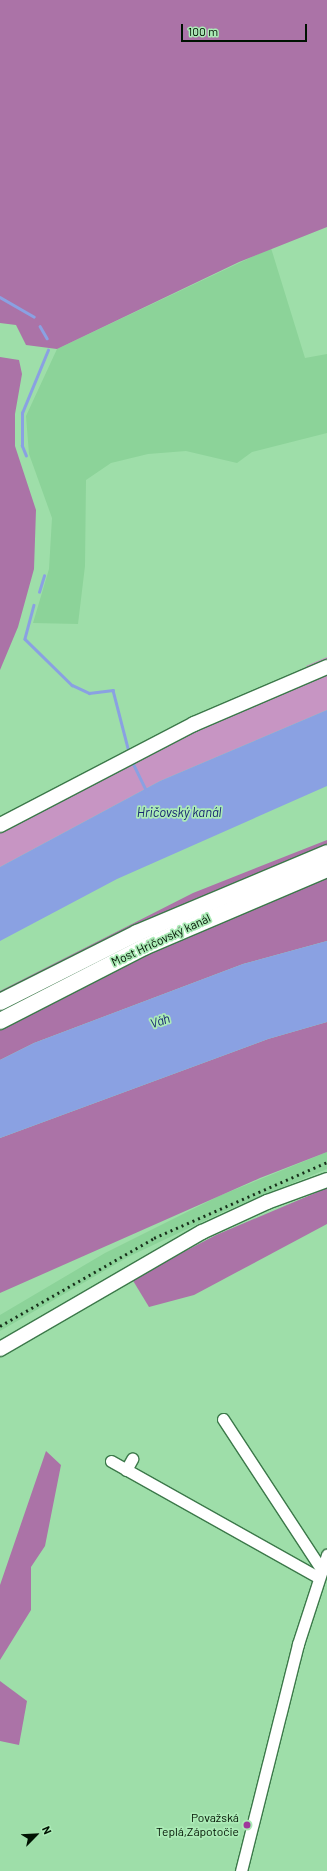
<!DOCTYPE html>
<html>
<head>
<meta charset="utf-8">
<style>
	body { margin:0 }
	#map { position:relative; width:327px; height:1871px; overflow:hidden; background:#9edea9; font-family:Barlow,sans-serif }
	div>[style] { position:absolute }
	.built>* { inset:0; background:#8cd399 }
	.green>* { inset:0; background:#c795c3 }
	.forest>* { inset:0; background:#ab73a7 }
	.water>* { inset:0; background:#8aa1e2 }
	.stream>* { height:2.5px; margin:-1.25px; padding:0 1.25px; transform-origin:1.25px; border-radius:1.25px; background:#8aa1e2 }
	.roads { filter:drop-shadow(1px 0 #3c794a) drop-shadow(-1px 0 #3c794a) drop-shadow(0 1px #3c794a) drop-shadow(0 -1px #3c794a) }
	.minor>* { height:11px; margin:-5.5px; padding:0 5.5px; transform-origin:5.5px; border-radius:5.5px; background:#fff }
	.major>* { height:14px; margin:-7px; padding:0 7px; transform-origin:7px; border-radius:7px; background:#fff }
	.highway>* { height:16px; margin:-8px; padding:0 8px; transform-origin:8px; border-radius:8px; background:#fff }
	.rail>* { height:2.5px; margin-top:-1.25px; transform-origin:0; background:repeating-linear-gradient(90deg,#162e19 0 2px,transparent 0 6px) }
	.dots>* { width:11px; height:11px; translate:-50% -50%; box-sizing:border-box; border:2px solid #abebb6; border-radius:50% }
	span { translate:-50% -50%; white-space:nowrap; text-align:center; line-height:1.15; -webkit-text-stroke:3.5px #abebb6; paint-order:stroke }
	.street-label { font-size:12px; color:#001202 }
	.poi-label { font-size:12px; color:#001202 }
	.right { translate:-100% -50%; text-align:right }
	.water-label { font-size:13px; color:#182671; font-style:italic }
	.north { position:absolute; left:16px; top:1815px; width:40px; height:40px; -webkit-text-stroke:3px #abebb6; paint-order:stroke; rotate:66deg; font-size:11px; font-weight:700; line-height:16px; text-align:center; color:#001202 }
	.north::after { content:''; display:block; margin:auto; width:14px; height:18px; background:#001202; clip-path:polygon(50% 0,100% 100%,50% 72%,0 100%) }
	.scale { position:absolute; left:181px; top:24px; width:126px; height:18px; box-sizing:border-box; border:2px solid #001202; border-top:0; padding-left:5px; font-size:12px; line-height:14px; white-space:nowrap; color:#001202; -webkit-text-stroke:3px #abebb6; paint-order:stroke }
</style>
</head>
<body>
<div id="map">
	<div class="built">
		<div style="clip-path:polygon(271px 248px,305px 358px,327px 354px,327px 433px,252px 452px,237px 463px,186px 451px,148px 454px,111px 463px,86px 480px,85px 566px,78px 624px,33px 623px,49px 569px,52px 518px,29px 454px,26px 416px,57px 349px)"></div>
		<div style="clip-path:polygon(327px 1152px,327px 1169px,225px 1211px,130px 1256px,0 1331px,0 1315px,105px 1253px,219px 1196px)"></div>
	</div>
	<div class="green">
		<div style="clip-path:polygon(327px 657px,327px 710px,160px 781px,0 867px,0 832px,149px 751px,312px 681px,306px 666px)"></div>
	</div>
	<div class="forest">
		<div style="clip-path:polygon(0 0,327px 0,327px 227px,239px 262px,57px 349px,26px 345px,16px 325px,0 323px)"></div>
		<div style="clip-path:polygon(0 357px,19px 360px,22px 374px,15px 414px,15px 446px,36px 510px,34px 569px,18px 627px,0 670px)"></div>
		<div style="clip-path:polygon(327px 840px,327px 941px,243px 964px,34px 1043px,0 1060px,0 991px,193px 893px)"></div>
		<div style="clip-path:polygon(327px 1022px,327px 1152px,260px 1178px,0 1293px,0 1138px,268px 1039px)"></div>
		<div style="clip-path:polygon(327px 1188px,327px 1224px,194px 1295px,149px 1307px,132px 1279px,216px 1235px)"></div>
		<div style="clip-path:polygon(46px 1451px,61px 1465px,45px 1546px,31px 1567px,31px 1610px,0 1660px,0 1585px)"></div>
		<div style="clip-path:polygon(0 1681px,27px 1701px,19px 1745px,0 1741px)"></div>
	</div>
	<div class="water">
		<div style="clip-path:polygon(327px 710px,327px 786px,117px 879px,0 941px,0 867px,160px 781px)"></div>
		<div style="clip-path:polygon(327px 941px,327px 1022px,268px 1039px,0 1138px,0 1060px,34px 1043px,243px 964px)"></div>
	</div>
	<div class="stream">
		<div style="left:0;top:297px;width:39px;rotate:30deg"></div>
		<div style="left:40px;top:326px;width:14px;rotate:60deg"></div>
		<div style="left:26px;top:456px;width:11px;rotate:-112deg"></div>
		<div style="left:22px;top:446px;width:33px;rotate:-90deg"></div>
		<div style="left:22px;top:413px;width:68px;rotate:-67.6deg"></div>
		<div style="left:39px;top:592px;width:17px;rotate:-73deg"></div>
		<div style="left:34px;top:605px;width:35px;rotate:105deg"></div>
		<div style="left:25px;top:639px;width:66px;rotate:44.4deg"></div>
		<div style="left:72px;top:685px;width:19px;rotate:25deg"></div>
		<div style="left:89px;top:693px;width:24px;rotate:-7deg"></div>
		<div style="left:113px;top:690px;width:64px;rotate:75.5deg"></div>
		<div style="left:132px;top:761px;width:34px;rotate:64deg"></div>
	</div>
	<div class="roads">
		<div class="minor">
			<div style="left:223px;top:1419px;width:179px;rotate:56.8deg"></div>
			<div style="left:111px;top:1461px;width:237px;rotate:29.3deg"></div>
			<div style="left:126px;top:1470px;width:13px;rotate:-61deg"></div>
			<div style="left:241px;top:1871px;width:234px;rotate:-75.9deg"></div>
			<div style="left:298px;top:1644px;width:94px;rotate:-72deg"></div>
		</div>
		<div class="major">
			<div style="left:0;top:825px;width:219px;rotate:-27.5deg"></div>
			<div style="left:194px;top:724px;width:145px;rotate:-23.2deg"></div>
			<div style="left:0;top:1349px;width:233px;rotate:-30.1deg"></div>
			<div style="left:202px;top:1232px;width:72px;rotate:-24.8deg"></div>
			<div style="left:267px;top:1202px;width:64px;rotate:-20.1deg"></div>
		</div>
		<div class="highway">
			<div style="left:0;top:1002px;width:153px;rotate:-26.7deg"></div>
			<div style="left:137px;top:933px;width:206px;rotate:-22.8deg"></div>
			<div style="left:0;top:1021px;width:162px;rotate:-27.2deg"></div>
			<div style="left:144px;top:947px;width:199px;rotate:-23.1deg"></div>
		</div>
	</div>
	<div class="rail">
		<div style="left:0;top:1326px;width:177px;rotate:-29.7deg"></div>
		<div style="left:154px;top:1238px;width:189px;rotate:-23.7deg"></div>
	</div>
	<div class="dots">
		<div style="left:247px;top:1825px;background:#9f389b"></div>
	</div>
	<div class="street-label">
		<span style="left:161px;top:940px;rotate:-25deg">Most Hričovský kanál</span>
	</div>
	<div class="poi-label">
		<span class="right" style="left:239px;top:1825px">Považská<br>Teplá,Zápotočie</span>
	</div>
	<div class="water-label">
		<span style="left:179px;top:812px">Hričovský kanál</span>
		<span style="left:160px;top:1021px;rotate:-19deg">Váh</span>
	</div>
	<div class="north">N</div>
	<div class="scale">100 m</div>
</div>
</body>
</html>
